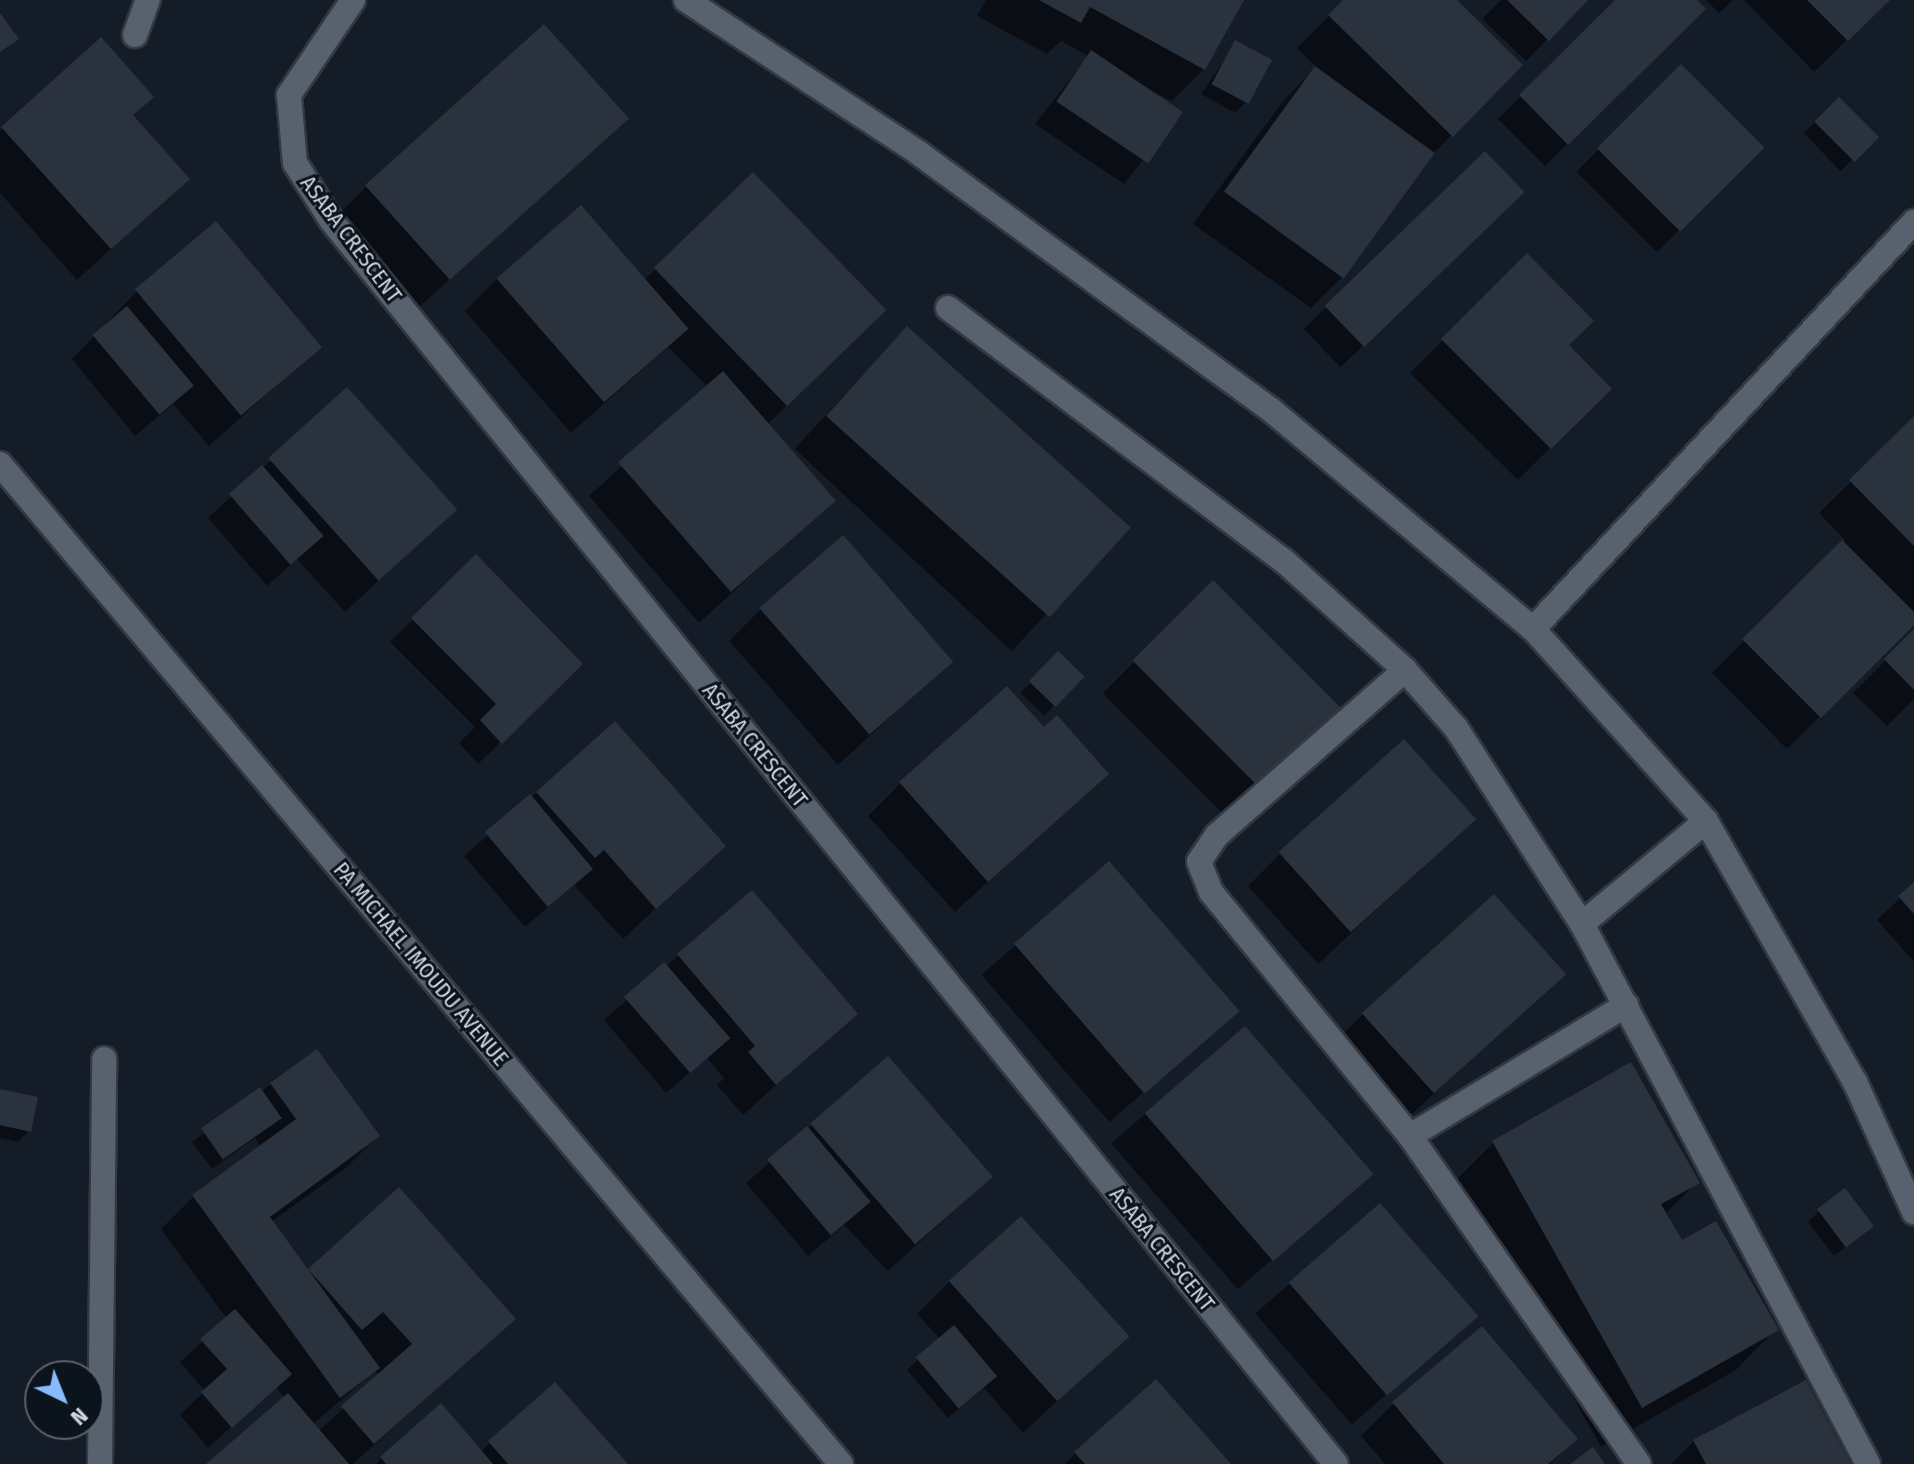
<!DOCTYPE html>
<html>
<head>
<meta charset="utf-8">
<style>
	body { margin:0 }
	#map { position:relative; width:1914px; height:1464px; overflow:hidden; background:#141c27; font-family:"Fira Sans Condensed",sans-serif }
	div>[style] { position:absolute }
	.shadow>* { inset:0; background:#0007; transform-origin:0 0 }
	.building>* { inset:0; background:#2a323e; transform-origin:0 0 }
	.roads { filter:drop-shadow(2px 0 #343841) drop-shadow(-2px 0 #343841) drop-shadow(0 2px #343841) drop-shadow(0 -2px #343841) }
	.minor>* { height:24px; margin:-12px; padding:0 12px; transform-origin:12px; border-radius:12px; background:#58626f }
	span { translate:-50% -50%; white-space:nowrap; text-align:center; line-height:1.15; -webkit-text-stroke:6px #0b131d; paint-order:stroke }
	.street-label { font-size:22px; color:#d2d7df }
	.north { position:absolute; left:24px; top:1360px; width:80px; height:80px; box-sizing:border-box; background:#0b131d; border:2px solid #5b616b; border-radius:50%; rotate:137deg; font-size:22px; font-weight:700; line-height:32px; text-align:center; color:#d2d7df }
	.north::after { content:''; display:block; margin:auto; width:28px; height:36px; background:#89bafc; clip-path:polygon(50% 0,100% 100%,50% 72%,0 100%) }
</style>
</head>
<body>
<div id="map">
	<div class="shadow">
		<div style="clip-path:polygon(986px 0,1242px 0,1204px 69px,1172px 101px,1154px 92px,1180px 113px,1124px 184px,1035px 124px,1088px 56px,1061px 41px,1047px 54px,977px 16px)"></div>
		<div style="clip-path:polygon(1345px 0,1454px 0,1520px 65px,1426px 161px,1343px 276px,1311px 308px,1193px 224px,1283px 101px,1316px 67px,1297px 48px)"></div>
		<div style="clip-path:polygon(1501px 0,1586px 0,1526px 61px,1482px 19px)"></div>
		<div style="clip-path:polygon(1618px 0,1694px 0,1703px 9px,1545px 166px,1498px 119px)"></div>
		<div style="clip-path:polygon(1706px 0,1733px 0,1719px 13px)"></div>
		<div style="clip-path:polygon(1744px 0,1888px 0,1814px 72px)"></div>
		<div style="clip-path:polygon(101px 40px,151px 97px,131px 117px,187px 179px,77px 280px,0 193px,0 131px)"></div>
		<div style="clip-path:polygon(1236px 43px,1246px 102px,1235px 113px,1201px 94px)"></div>
		<div style="left:1681px;top:67px;width:114px;height:148px;rotate:45deg"></div>
		<div style="left:1839px;top:99px;width:53px;height:49px;rotate:46deg"></div>
		<div style="clip-path:polygon(626px 119px,416px 310px,334px 219px,366px 187px)"></div>
		<div style="left:1485px;top:154px;width:53px;height:252px;rotate:46deg"></div>
		<div style="clip-path:polygon(753px 175px,884px 309px,768px 424px,834px 500px,699px 623px,589px 496px,708px 387px,668px 347px,571px 433px,465px 311px,497px 279px,644px 280px)"></div>
		<div style="clip-path:polygon(1527px 256px,1566px 346px,1609px 389px,1518px 480px,1410px 373px)"></div>
		<div style="clip-path:polygon(137px 291px,320px 347px,209px 446px,173px 404px,135px 436px,72px 359px)"></div>
		<div style="left:907px;top:328px;width:297px;height:165px;rotate:43deg"></div>
		<div style="clip-path:polygon(347px 390px,454px 510px,345px 612px,297px 559px,267px 586px,208px 518px)"></div>
		<div style="clip-path:polygon(1914px 419px,1914px 622px,1787px 749px,1712px 673px,1845px 540px,1819px 513px)"></div>
		<div style="clip-path:polygon(476px 557px,581px 664px,478px 764px,459px 743px,475px 727px,390px 642px)"></div>
		<div style="left:1213px;top:583px;width:178px;height:156px;rotate:45deg"></div>
		<div style="clip-path:polygon(761px 609px,951px 661px,838px 765px,729px 641px)"></div>
		<div style="clip-path:polygon(1914px 632px,1914px 699px,1887px 726px,1853px 693px)"></div>
		<div style="left:1058px;top:654px;width:33px;height:54px;rotate:44deg"></div>
		<div style="clip-path:polygon(615px 724px,723px 846px,623px 939px,574px 885px,525px 927px,464px 856px)"></div>
		<div style="clip-path:polygon(1044px 730px,1107px 774px,955px 912px,868px 816px,900px 784px)"></div>
		<div style="clip-path:polygon(1474px 819px,1318px 964px,1248px 886px,1280px 854px)"></div>
		<div style="left:1109px;top:864px;width:195px;height:169px;rotate:49deg"></div>
		<div style="clip-path:polygon(1914px 885px,1914px 962px,1877px 920px)"></div>
		<div style="clip-path:polygon(679px 955px,855px 1013px,743px 1115px,717px 1085px,724px 1078px,707px 1058px,666px 1093px,604px 1020px)"></div>
		<div style="clip-path:polygon(1563px 975px,1401px 1124px,1331px 1046px,1363px 1014px)"></div>
		<div style="left:1244px;top:1028px;width:193px;height:176px;rotate:49deg"></div>
		<div style="clip-path:polygon(888px 1058px,991px 1177px,888px 1271px,844px 1225px,808px 1256px,746px 1183px)"></div>
		<div style="clip-path:polygon(evenodd,271px 1084px,378px 1136px,346px 1168px,271px 1222px,307px 1272px,399px 1190px,513px 1319px,353px 1464px,209px 1464px,285px 1399px,276px 1387px,208px 1448px,180px 1415px,205px 1391px,180px 1362px,227px 1319px,161px 1229px,193px 1197px,261px 1147px,255px 1138px,212px 1169px,192px 1142px,271px 1084px,375px 1371px,379px 1375px,319px 1431px,313px 1424px,375px 1371px)"></div>
		<div style="clip-path:polygon(0 1091px,29px 1131px,18px 1142px,0 1138px)"></div>
		<div style="clip-path:polygon(1493px 1143px,1697px 1182px,1665px 1214px,1681px 1242px,1776px 1329px,1736px 1370px,1601px 1447px,1453px 1183px)"></div>
		<div style="left:1379px;top:1206px;width:147px;height:164px;rotate:49deg"></div>
		<div style="clip-path:polygon(1819px 1211px,1860px 1236px,1834px 1256px,1808px 1222px)"></div>
		<div style="clip-path:polygon(949px 1282px,1126px 1337px,1023px 1433px,984px 1388px,948px 1418px,907px 1370px,940px 1339px,917px 1314px)"></div>
		<div style="clip-path:polygon(1393px 1404px,1576px 1439px,1550px 1464px,1385px 1464px,1361px 1436px)"></div>
		<div style="clip-path:polygon(1694px 1441px,1849px 1464px,1671px 1464px)"></div>
		<div style="clip-path:polygon(490px 1443px,625px 1464px,376px 1464px,381px 1458px,480px 1452px)"></div>
		<div style="clip-path:polygon(1076px 1453px,1229px 1464px,1065px 1464px)"></div>
	</div>
	<div class="building">
		<div style="clip-path:polygon(1039px 0,1244px 0,1205px 70px,1090px 7px,1081px 23px)"></div>
		<div style="clip-path:polygon(1343px 0,1457px 0,1523px 65px,1453px 137px,1328px 15px)"></div>
		<div style="clip-path:polygon(1507px 0,1588px 0,1549px 41px)"></div>
		<div style="clip-path:polygon(1615px 0,1697px 0,1706px 9px,1568px 145px,1519px 95px)"></div>
		<div style="clip-path:polygon(1807px 0,1890px 0,1848px 41px)"></div>
		<div style="clip-path:polygon(0 13px,19px 39px,0 52px)"></div>
		<div style="left:544px;top:24px;width:127px;height:241px;rotate:48deg"></div>
		<div style="clip-path:polygon(101px 37px,154px 97px,133px 115px,190px 179px,111px 249px,1px 127px)"></div>
		<div style="left:1235px;top:40px;width:42px;height:50px;rotate:28deg"></div>
		<div style="left:1091px;top:50px;width:111px;height:62px;rotate:34deg"></div>
		<div style="left:1681px;top:64px;width:118px;height:119px;rotate:45deg"></div>
		<div style="left:1315px;top:66px;width:148px;height:155px;rotate:36deg"></div>
		<div style="left:1839px;top:97px;width:57px;height:35px;rotate:45deg"></div>
		<div style="left:1485px;top:151px;width:57px;height:223px;rotate:46deg"></div>
		<div style="left:753px;top:172px;width:192px;height:138px;rotate:46deg"></div>
		<div style="left:581px;top:205px;width:164px;height:112px;rotate:49deg"></div>
		<div style="left:216px;top:221px;width:165px;height:106px;rotate:50deg"></div>
		<div style="clip-path:polygon(1527px 253px,1594px 321px,1569px 345px,1612px 389px,1551px 449px,1441px 339px)"></div>
		<div style="left:127px;top:306px;width:104px;height:45px;rotate:50deg"></div>
		<div style="left:907px;top:326px;width:301px;height:121px;rotate:42deg"></div>
		<div style="left:723px;top:371px;width:172px;height:139px;rotate:49deg"></div>
		<div style="left:347px;top:387px;width:165px;height:106px;rotate:48deg"></div>
		<div style="clip-path:polygon(1914px 416px,1914px 546px,1849px 480px)"></div>
		<div style="left:262px;top:465px;width:94px;height:44px;rotate:49deg"></div>
		<div style="left:843px;top:535px;width:168px;height:111px;rotate:49deg"></div>
		<div style="clip-path:polygon(1842px 540px,1914px 612px,1914px 625px,1821px 718px,1742px 639px)"></div>
		<div style="clip-path:polygon(476px 554px,583px 664px,502px 744px,480px 720px,496px 704px,411px 618px)"></div>
		<div style="left:1213px;top:580px;width:182px;height:114px;rotate:45deg"></div>
		<div style="clip-path:polygon(1914px 629px,1914px 690px,1884px 659px)"></div>
		<div style="left:1058px;top:651px;width:37px;height:42px;rotate:44deg"></div>
		<div style="clip-path:polygon(1007px 686px,1044px 727px,1057px 715px,1109px 774px,988px 882px,899px 782px)"></div>
		<div style="clip-path:polygon(615px 721px,726px 846px,656px 909px,604px 850px,595px 858px,536px 792px)"></div>
		<div style="left:1404px;top:739px;width:108px;height:169px;rotate:48deg"></div>
		<div style="left:530px;top:794px;width:98px;height:59px;rotate:50deg"></div>
		<div style="left:1109px;top:861px;width:199px;height:126px;rotate:49deg"></div>
		<div style="clip-path:polygon(1914px 882px,1914px 914px,1898px 896px)"></div>
		<div style="clip-path:polygon(752px 890px,858px 1014px,776px 1085px,748px 1052px,755px 1046px,677px 954px)"></div>
		<div style="left:1494px;top:894px;width:108px;height:178px;rotate:48deg"></div>
		<div style="left:664px;top:962px;width:101px;height:53px;rotate:49deg"></div>
		<div style="left:1245px;top:1026px;width:196px;height:133px;rotate:49deg"></div>
		<div style="clip-path:polygon(317px 1049px,380px 1136px,270px 1217px,380px 1368px,340px 1398px,192px 1195px,296px 1119px,270px 1083px)"></div>
		<div style="left:888px;top:1056px;width:160px;height:103px;rotate:49deg"></div>
		<div style="clip-path:polygon(1631px 1062px,1700px 1183px,1661px 1204px,1682px 1240px,1716px 1221px,1779px 1330px,1642px 1408px,1492px 1141px)"></div>
		<div style="left:260px;top:1087px;width:38px;height:72px;rotate:55deg"></div>
		<div style="clip-path:polygon(0 1089px,38px 1097px,31px 1132px,0 1125px)"></div>
		<div style="left:807px;top:1126px;width:99px;height:52px;rotate:50deg"></div>
		<div style="clip-path:polygon(399px 1187px,516px 1319px,374px 1444px,341px 1406px,412px 1344px,383px 1312px,362px 1330px,308px 1269px)"></div>
		<div style="left:1845px;top:1188px;width:48px;height:35px;rotate:53deg"></div>
		<div style="left:1380px;top:1203px;width:150px;height:121px;rotate:49deg"></div>
		<div style="left:1021px;top:1216px;width:162px;height:97px;rotate:48deg"></div>
		<div style="clip-path:polygon(235px 1309px,292px 1374px,232px 1428px,201px 1392px,227px 1369px,200px 1339px)"></div>
		<div style="left:954px;top:1325px;width:67px;height:50px;rotate:50deg"></div>
		<div style="clip-path:polygon(1482px 1326px,1578px 1439px,1548px 1464px,1444px 1464px,1392px 1402px)"></div>
		<div style="clip-path:polygon(1156px 1379px,1231px 1464px,1085px 1464px,1074px 1452px)"></div>
		<div style="clip-path:polygon(1806px 1380px,1851px 1464px,1706px 1464px,1693px 1440px)"></div>
		<div style="clip-path:polygon(555px 1382px,628px 1464px,508px 1464px,488px 1441px)"></div>
		<div style="clip-path:polygon(288px 1393px,349px 1464px,206px 1464px)"></div>
		<div style="clip-path:polygon(441px 1403px,493px 1464px,386px 1464px,380px 1457px)"></div>
		<div style="clip-path:polygon(1593px 1447px,1605px 1464px,1570px 1464px)"></div>
	</div>
	<div class="roads">
		<div class="minor">
			<div style="left:353px;top:0;width:115px;rotate:124deg"></div>
			<div style="left:289px;top:95px;width:68px;rotate:85deg"></div>
			<div style="left:295px;top:163px;width:67px;rotate:57.7deg"></div>
			<div style="left:331px;top:220px;width:1599px;rotate:51.07deg"></div>
			<div style="left:686px;top:0;width:280px;rotate:33.3deg"></div>
			<div style="left:920px;top:154px;width:434px;rotate:36.1deg"></div>
			<div style="left:1271px;top:410px;width:341px;rotate:39.9deg"></div>
			<div style="left:1533px;top:629px;width:258px;rotate:48deg"></div>
			<div style="left:1706px;top:821px;width:301px;rotate:60.3deg"></div>
			<div style="left:1855px;top:1082px;width:143px;rotate:65.6deg"></div>
			<div style="left:135px;top:35px;width:37px;rotate:-70deg"></div>
			<div style="left:948px;top:308px;width:419px;rotate:37deg"></div>
			<div style="left:1283px;top:560px;width:164px;rotate:42deg"></div>
			<div style="left:1405px;top:670px;width:77px;rotate:48.7deg"></div>
			<div style="left:1456px;top:728px;width:233px;rotate:57.3deg"></div>
			<div style="left:0;top:464px;width:1307px;rotate:49.94deg"></div>
			<div style="left:1533px;top:629px;width:558px;rotate:-46.89deg"></div>
			<div style="left:1405px;top:670px;width:250px;rotate:138.7deg"></div>
			<div style="left:1217px;top:835px;width:32px;rotate:124deg"></div>
			<div style="left:1199px;top:862px;width:32px;rotate:68deg"></div>
			<div style="left:1211px;top:892px;width:315px;rotate:50.8deg"></div>
			<div style="left:1410px;top:1136px;width:400px;rotate:55.1deg"></div>
			<div style="left:1706px;top:821px;width:161px;rotate:140.3deg"></div>
			<div style="left:1582px;top:924px;width:611px;rotate:62.09deg"></div>
			<div style="left:1410px;top:1136px;width:253px;rotate:-31.2deg"></div>
			<div style="left:100px;top:1464px;width:405px;rotate:-89.4deg"></div>
		</div>
	</div>
	<div class="street-label">
		<span style="left:351px;top:239px;rotate:53deg">ASABA CRESCENT</span>
		<span style="left:755px;top:745px;rotate:51deg">ASABA CRESCENT</span>
		<span style="left:421px;top:964px;rotate:50deg">PA MICHAEL IMOUDU AVENUE</span>
		<span style="left:1162px;top:1249px;rotate:51deg">ASABA CRESCENT</span>
	</div>
	<div class="north">N</div>
</div>
</body>
</html>
